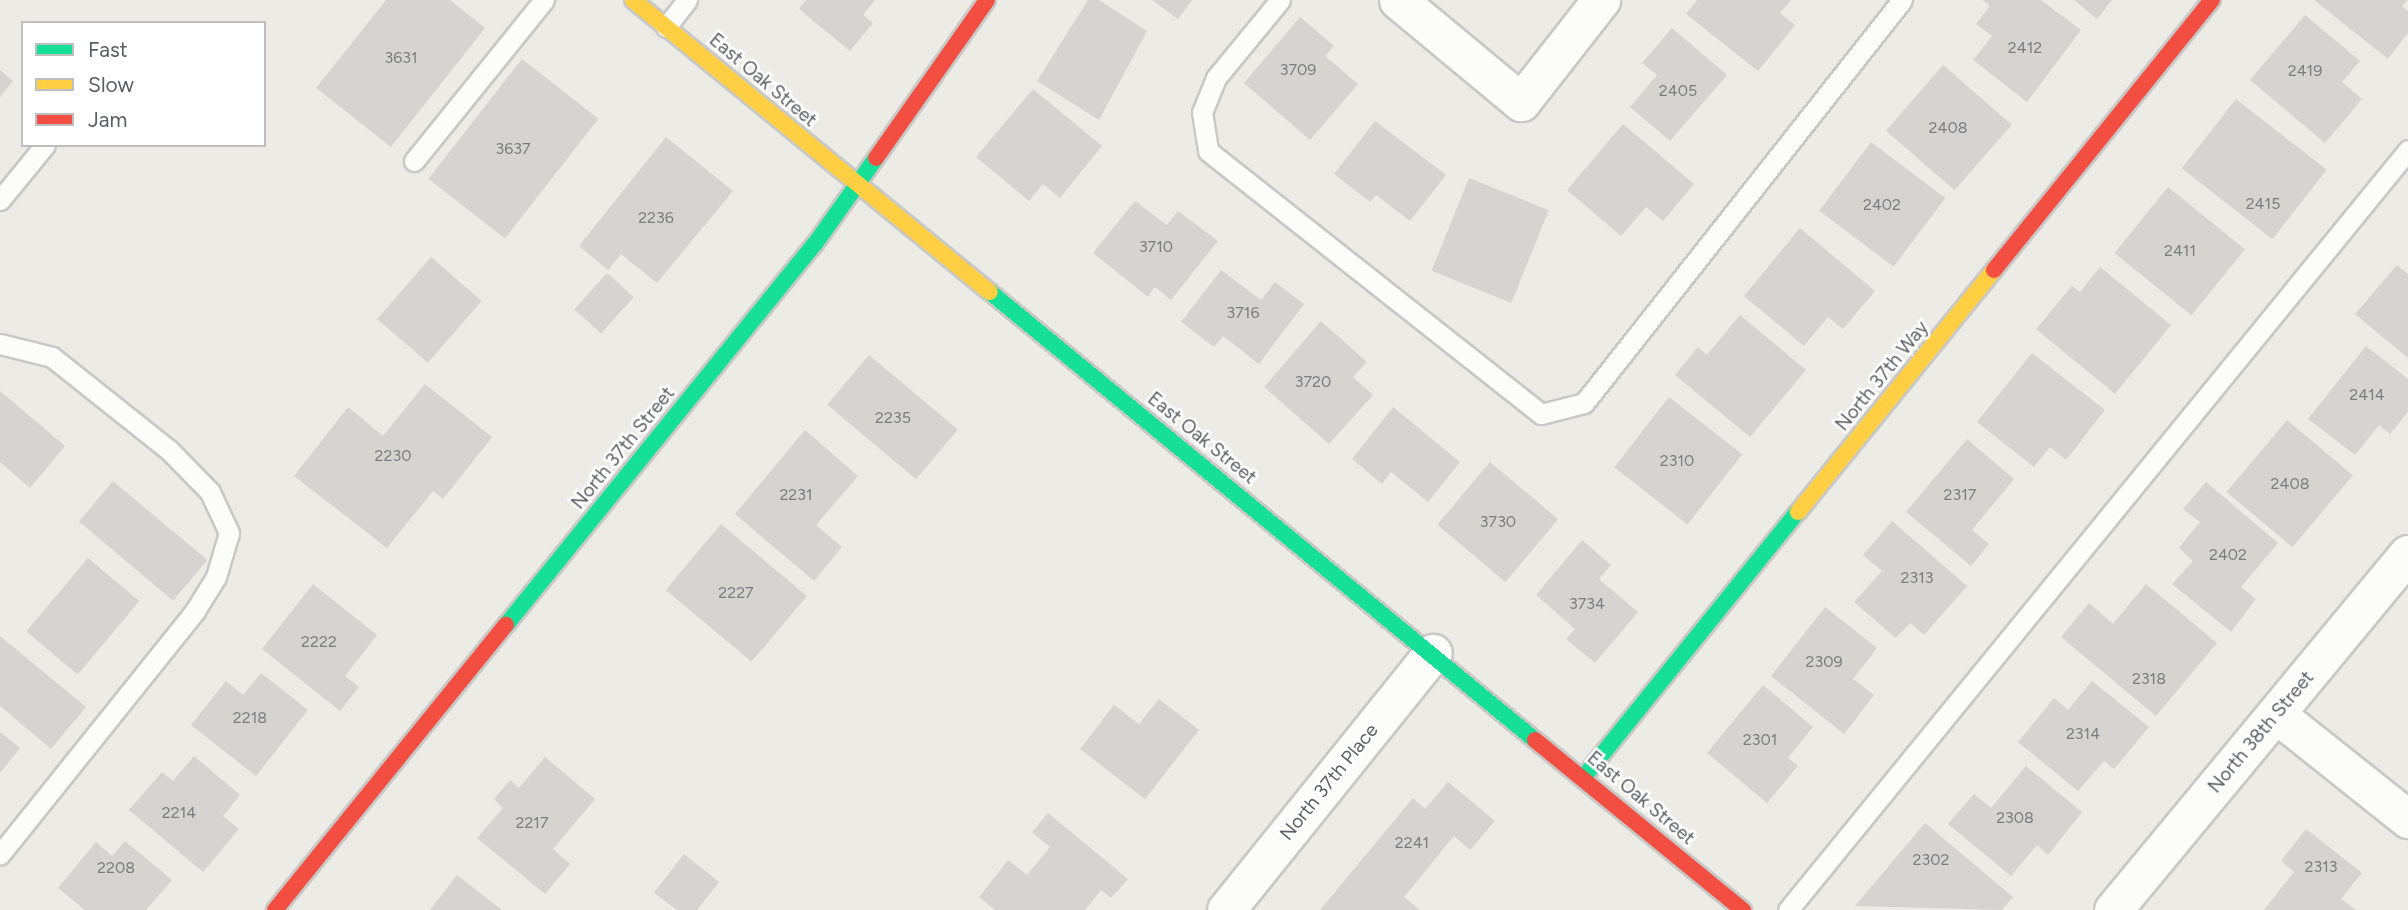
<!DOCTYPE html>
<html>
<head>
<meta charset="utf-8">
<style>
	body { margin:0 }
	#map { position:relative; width:2408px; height:910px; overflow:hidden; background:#ecebe5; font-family:Figtree,sans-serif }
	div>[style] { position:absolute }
	.building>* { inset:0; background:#d5d4d0; transform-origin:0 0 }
	.roads { filter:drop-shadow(2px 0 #c8c8c6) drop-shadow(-2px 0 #c8c8c6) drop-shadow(0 2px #c8c8c6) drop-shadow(0 -2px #c8c8c6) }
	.lane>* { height:19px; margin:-9.5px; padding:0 9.5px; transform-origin:9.5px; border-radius:9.5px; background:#fcfcfb }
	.street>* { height:37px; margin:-18.5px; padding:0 18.5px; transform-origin:18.5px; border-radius:18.5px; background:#fcfcfb }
	.fast>* { height:16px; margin:-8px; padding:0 8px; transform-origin:8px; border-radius:8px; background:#16e098 }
	.slow>* { height:16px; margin:-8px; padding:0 8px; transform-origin:8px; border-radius:8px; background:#ffcf43 }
	.jam>* { height:16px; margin:-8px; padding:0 8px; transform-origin:8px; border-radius:8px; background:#f24e42 }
	span { translate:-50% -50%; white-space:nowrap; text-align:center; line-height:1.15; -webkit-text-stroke:5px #fff; paint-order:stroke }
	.number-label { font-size:16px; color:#7a7d80 }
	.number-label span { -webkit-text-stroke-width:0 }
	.street-label { font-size:19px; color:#5b5f64 }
	.legend { position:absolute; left:21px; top:21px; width:245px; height:126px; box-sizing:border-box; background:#fff; border:2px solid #bdbfc1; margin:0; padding:9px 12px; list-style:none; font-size:21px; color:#5b5f64 }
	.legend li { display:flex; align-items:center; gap:14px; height:35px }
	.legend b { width:35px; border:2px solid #bdbfc1 }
</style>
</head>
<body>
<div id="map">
	<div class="building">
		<div style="clip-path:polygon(386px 0,450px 0,485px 28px,391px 147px,316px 88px)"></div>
		<div style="clip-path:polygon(806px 0,875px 0,863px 15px,873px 23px,850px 51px,799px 9px)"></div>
		<div style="clip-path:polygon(1088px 0,1099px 0,1147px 31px,1099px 120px,1037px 81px)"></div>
		<div style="clip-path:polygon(1152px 0,1192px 0,1178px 19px)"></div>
		<div style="clip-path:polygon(1697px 0,1791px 0,1780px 13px,1795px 25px,1758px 71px,1686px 14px)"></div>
		<div style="clip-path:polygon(1983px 0,2041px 0,2081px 30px,2027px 102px,1973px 60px,1992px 36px,1976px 24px,1990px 6px)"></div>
		<div style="clip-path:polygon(2074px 0,2112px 0,2097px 19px)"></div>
		<div style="clip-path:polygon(2314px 0,2407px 0,2402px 6px,2408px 11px,2408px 33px,2388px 59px)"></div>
		<div style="clip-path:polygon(2305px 15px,2360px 61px,2342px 82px,2362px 99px,2325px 143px,2250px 80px)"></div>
		<div style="clip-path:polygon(1300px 17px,1334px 46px,1325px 56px,1358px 84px,1310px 140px,1244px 83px)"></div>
		<div style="clip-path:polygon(1672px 28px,1727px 75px,1670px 141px,1630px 107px,1657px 75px,1642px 63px)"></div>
		<div style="left:522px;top:59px;width:97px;height:152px;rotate:38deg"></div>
		<div style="left:1943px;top:65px;width:91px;height:87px;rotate:41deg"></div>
		<div style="clip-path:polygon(0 70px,13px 81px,0 97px)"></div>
		<div style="clip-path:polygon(1033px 89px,1102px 146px,1060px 198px,1043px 184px,1029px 201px,976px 157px)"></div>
		<div style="left:2236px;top:99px;width:115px;height:88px;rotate:38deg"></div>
		<div style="clip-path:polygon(1375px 121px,1446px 175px,1410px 221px,1376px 195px,1370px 202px,1334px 174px)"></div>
		<div style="clip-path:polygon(1623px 124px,1694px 184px,1663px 221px,1646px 207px,1621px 236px,1567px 190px)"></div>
		<div style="clip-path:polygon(666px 137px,733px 191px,657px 283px,621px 254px,608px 270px,579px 246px)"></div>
		<div style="left:1871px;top:142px;width:93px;height:86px;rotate:37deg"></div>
		<div style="left:1469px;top:178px;width:86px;height:100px;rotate:22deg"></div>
		<div style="left:2168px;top:187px;width:99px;height:85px;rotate:39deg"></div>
		<div style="clip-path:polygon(1135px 201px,1167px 225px,1178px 211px,1218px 241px,1171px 300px,1155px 287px,1148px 297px,1093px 253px)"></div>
		<div style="clip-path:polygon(1800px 228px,1875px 291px,1843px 329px,1828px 317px,1804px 346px,1744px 296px)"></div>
		<div style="left:431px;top:257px;width:67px;height:82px;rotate:41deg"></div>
		<div style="clip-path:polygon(2397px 265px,2408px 274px,2408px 358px,2355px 314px)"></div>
		<div style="clip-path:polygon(2100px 267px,2171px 325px,2115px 394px,2036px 329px,2072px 286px,2080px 292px)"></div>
		<div style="clip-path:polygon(1221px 270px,1261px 300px,1275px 282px,1304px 304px,1259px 364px,1223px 336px,1214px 347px,1181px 322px)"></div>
		<div style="left:607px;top:273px;width:36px;height:49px;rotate:42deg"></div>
		<div style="clip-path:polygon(1740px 315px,1806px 370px,1750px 437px,1675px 375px,1698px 347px,1707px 355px)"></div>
		<div style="clip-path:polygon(1321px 321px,1367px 362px,1353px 377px,1373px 395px,1329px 444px,1264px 387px)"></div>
		<div style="clip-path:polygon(2366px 346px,2408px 379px,2408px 412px,2390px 434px,2379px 425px,2355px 455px,2308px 419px)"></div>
		<div style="clip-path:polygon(2032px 353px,2105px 410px,2066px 460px,2050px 447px,2034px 467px,1977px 422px)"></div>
		<div style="left:869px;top:355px;width:116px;height:65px;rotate:40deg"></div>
		<div style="clip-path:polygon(425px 384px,492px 437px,443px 499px,433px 491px,387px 548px,294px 476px,348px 407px,383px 436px)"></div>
		<div style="clip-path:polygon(0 391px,65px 446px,30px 488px,0 462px)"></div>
		<div style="left:1669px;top:397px;width:93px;height:89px;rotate:38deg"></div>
		<div style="clip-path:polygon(1393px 407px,1460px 462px,1428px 502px,1391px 472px,1382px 484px,1352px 459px)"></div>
		<div style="left:2287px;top:420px;width:86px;height:94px;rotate:40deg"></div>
		<div style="clip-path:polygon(805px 430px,858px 476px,816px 525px,842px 547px,814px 581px,735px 514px)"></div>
		<div style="clip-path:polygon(1967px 439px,2014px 479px,1972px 530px,1989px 544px,1971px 566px,1906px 512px)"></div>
		<div style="left:1490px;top:462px;width:89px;height:82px;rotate:40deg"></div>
		<div style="left:113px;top:481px;width:123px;height:53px;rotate:40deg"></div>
		<div style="clip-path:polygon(2206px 482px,2278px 543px,2241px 587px,2256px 599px,2231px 632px,2172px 584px,2193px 561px,2179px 548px,2200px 522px,2183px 509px)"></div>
		<div style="clip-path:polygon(1892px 521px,1967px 586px,1924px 635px,1910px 623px,1896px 638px,1854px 602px,1882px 571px,1863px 555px)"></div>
		<div style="left:721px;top:524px;width:112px;height:86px;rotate:40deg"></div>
		<div style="clip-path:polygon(1582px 540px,1611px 565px,1599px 579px,1638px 612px,1595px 663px,1566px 639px,1575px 629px,1536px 595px)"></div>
		<div style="left:88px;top:558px;width:67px;height:96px;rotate:40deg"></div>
		<div style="clip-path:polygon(313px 584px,377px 635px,345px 676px,359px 687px,340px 711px,262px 649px)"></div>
		<div style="clip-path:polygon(2146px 584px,2217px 643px,2156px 716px,2061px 637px,2089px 603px,2113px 624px)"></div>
		<div style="clip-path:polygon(1825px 607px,1877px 648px,1853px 679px,1874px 695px,1844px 734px,1771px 676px)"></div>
		<div style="clip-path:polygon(0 636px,86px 707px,51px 749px,0 706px)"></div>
		<div style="clip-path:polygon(261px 673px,308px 710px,256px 776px,191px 725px,226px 681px,243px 695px)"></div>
		<div style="clip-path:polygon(2092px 681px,2149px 727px,2114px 769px,2104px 761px,2078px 791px,2018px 742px,2054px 698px,2068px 710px)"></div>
		<div style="clip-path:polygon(1763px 685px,1813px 727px,1788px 758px,1798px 766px,1767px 803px,1707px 753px)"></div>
		<div style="clip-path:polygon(1159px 699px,1199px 730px,1145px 799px,1080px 749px,1114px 705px,1139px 724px)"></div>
		<div style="clip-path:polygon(0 732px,20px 748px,0 773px)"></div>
		<div style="clip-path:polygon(194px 756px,240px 795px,223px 816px,239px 829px,203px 872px,129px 810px,162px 772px,173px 781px)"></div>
		<div style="clip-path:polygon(545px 757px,595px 799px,553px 849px,570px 864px,545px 894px,477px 838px,503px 808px,494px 799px,510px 780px,519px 788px)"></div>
		<div style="clip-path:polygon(2026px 766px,2082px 812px,2048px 855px,2037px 845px,2011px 876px,1948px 824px,1974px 794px,1991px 808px)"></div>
		<div style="clip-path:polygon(1448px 782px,1495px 821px,1470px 850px,1454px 836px,1404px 897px,1420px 910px,1320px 910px,1413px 798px,1425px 809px)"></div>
		<div style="clip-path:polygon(1048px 813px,1128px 879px,1111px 898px,1101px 890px,1085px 910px,995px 910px,979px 897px,1008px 860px,1027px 875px,1050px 847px,1032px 832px)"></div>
		<div style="clip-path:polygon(1925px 823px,2013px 897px,2002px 910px,1855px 906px)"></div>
		<div style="clip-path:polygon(2306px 829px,2362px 873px,2341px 899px,2356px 910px,2264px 910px,2294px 872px,2281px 861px)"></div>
		<div style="clip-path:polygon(125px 841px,172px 880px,146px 910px,85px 910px,58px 888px,96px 842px,112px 856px)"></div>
		<div style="clip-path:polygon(684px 854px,719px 882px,697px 910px,677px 910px,654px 893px)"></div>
		<div style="clip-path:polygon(457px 875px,502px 910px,430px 910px)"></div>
	</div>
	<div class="roads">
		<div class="lane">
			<div style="left:1280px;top:0;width:101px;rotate:129.4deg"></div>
			<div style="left:1216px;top:78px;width:37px;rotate:112deg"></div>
			<div style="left:1202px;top:112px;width:39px;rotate:81deg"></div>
			<div style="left:1208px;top:151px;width:424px;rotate:38.3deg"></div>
			<div style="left:1541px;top:414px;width:44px;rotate:-14.3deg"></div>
			<div style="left:1584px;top:403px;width:513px;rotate:-51.72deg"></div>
			<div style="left:666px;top:27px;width:34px;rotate:-52deg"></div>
			<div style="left:414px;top:161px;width:207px;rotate:-51.1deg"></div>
			<div style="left:0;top:200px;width:71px;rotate:-50.7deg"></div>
			<div style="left:0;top:344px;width:54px;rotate:14deg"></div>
			<div style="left:52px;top:357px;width:149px;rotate:38.5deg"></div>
			<div style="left:169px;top:450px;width:59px;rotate:45.7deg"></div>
			<div style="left:210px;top:492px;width:45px;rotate:65.1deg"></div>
			<div style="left:229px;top:533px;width:46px;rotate:106.5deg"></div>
			<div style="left:216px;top:577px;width:40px;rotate:122deg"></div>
			<div style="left:195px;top:611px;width:312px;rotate:128.7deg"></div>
			<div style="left:1788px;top:910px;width:981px;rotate:-50.79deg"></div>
		</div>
		<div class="street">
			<div style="left:1398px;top:0;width:160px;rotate:39.7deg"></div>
			<div style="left:1521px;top:102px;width:130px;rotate:-51.9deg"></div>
			<div style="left:2276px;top:714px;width:169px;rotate:38.5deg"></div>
			<div style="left:1226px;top:910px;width:330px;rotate:-51.2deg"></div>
			<div style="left:2113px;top:910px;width:462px;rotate:-50.4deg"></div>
		</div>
		<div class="fast">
			<div style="left:990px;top:292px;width:705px;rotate:39.42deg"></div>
			<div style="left:506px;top:625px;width:491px;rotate:-51deg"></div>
			<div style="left:815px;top:244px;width:105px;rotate:-54.7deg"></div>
			<div style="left:1583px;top:778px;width:342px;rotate:-51.1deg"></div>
		</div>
		<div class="slow">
			<div style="left:633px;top:0;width:461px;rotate:39.3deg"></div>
			<div style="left:1798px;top:512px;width:311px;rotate:-51deg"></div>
		</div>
		<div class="jam">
			<div style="left:876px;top:158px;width:193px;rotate:-54.9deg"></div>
			<div style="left:1994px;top:270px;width:347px;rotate:-51.1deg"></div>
			<div style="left:1535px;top:740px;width:269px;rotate:39.3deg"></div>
			<div style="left:275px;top:910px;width:367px;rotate:-51deg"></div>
		</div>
	</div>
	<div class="number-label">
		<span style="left:2025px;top:48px">2412</span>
		<span style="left:401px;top:58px">3631</span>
		<span style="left:1298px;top:70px">3709</span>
		<span style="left:2305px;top:71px">2419</span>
		<span style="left:1678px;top:91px">2405</span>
		<span style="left:1948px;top:128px">2408</span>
		<span style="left:513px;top:149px">3637</span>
		<span style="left:2263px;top:204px">2415</span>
		<span style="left:1882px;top:205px">2402</span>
		<span style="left:656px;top:218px">2236</span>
		<span style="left:1156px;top:247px">3710</span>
		<span style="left:2180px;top:251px">2411</span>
		<span style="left:1243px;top:313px">3716</span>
		<span style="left:1313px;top:382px">3720</span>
		<span style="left:2367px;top:395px">2414</span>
		<span style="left:893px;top:418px">2235</span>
		<span style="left:393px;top:456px">2230</span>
		<span style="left:1677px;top:461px">2310</span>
		<span style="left:2290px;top:484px">2408</span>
		<span style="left:796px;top:495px">2231</span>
		<span style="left:1960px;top:495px">2317</span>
		<span style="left:1498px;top:522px">3730</span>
		<span style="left:2228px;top:555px">2402</span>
		<span style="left:1917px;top:578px">2313</span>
		<span style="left:736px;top:593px">2227</span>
		<span style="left:1587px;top:604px">3734</span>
		<span style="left:319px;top:642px">2222</span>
		<span style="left:1824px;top:662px">2309</span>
		<span style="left:2149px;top:679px">2318</span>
		<span style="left:250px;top:718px">2218</span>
		<span style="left:2083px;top:734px">2314</span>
		<span style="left:1760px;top:740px">2301</span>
		<span style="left:179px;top:813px">2214</span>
		<span style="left:2015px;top:818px">2308</span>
		<span style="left:532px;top:823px">2217</span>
		<span style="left:1412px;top:843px">2241</span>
		<span style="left:1931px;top:860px">2302</span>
		<span style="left:2321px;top:867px">2313</span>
		<span style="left:116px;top:868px">2208</span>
	</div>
	<div class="street-label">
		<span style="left:763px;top:80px;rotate:40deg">East Oak Street</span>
		<span style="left:1882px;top:376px;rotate:-51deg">North 37th Way</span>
		<span style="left:1202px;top:438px;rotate:39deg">East Oak Street</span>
		<span style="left:623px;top:448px;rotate:-51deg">North 37th Street</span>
		<span style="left:2261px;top:732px;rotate:-50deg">North 38th Street</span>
		<span style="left:1329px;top:782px;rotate:-51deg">North 37th Place</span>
		<span style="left:1641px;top:798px;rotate:40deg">East Oak Street</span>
	</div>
	<ul class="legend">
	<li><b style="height:9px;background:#16e098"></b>Fast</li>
	<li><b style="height:9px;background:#ffcf43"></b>Slow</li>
	<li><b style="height:9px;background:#f24e42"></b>Jam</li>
	</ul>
</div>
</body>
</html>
